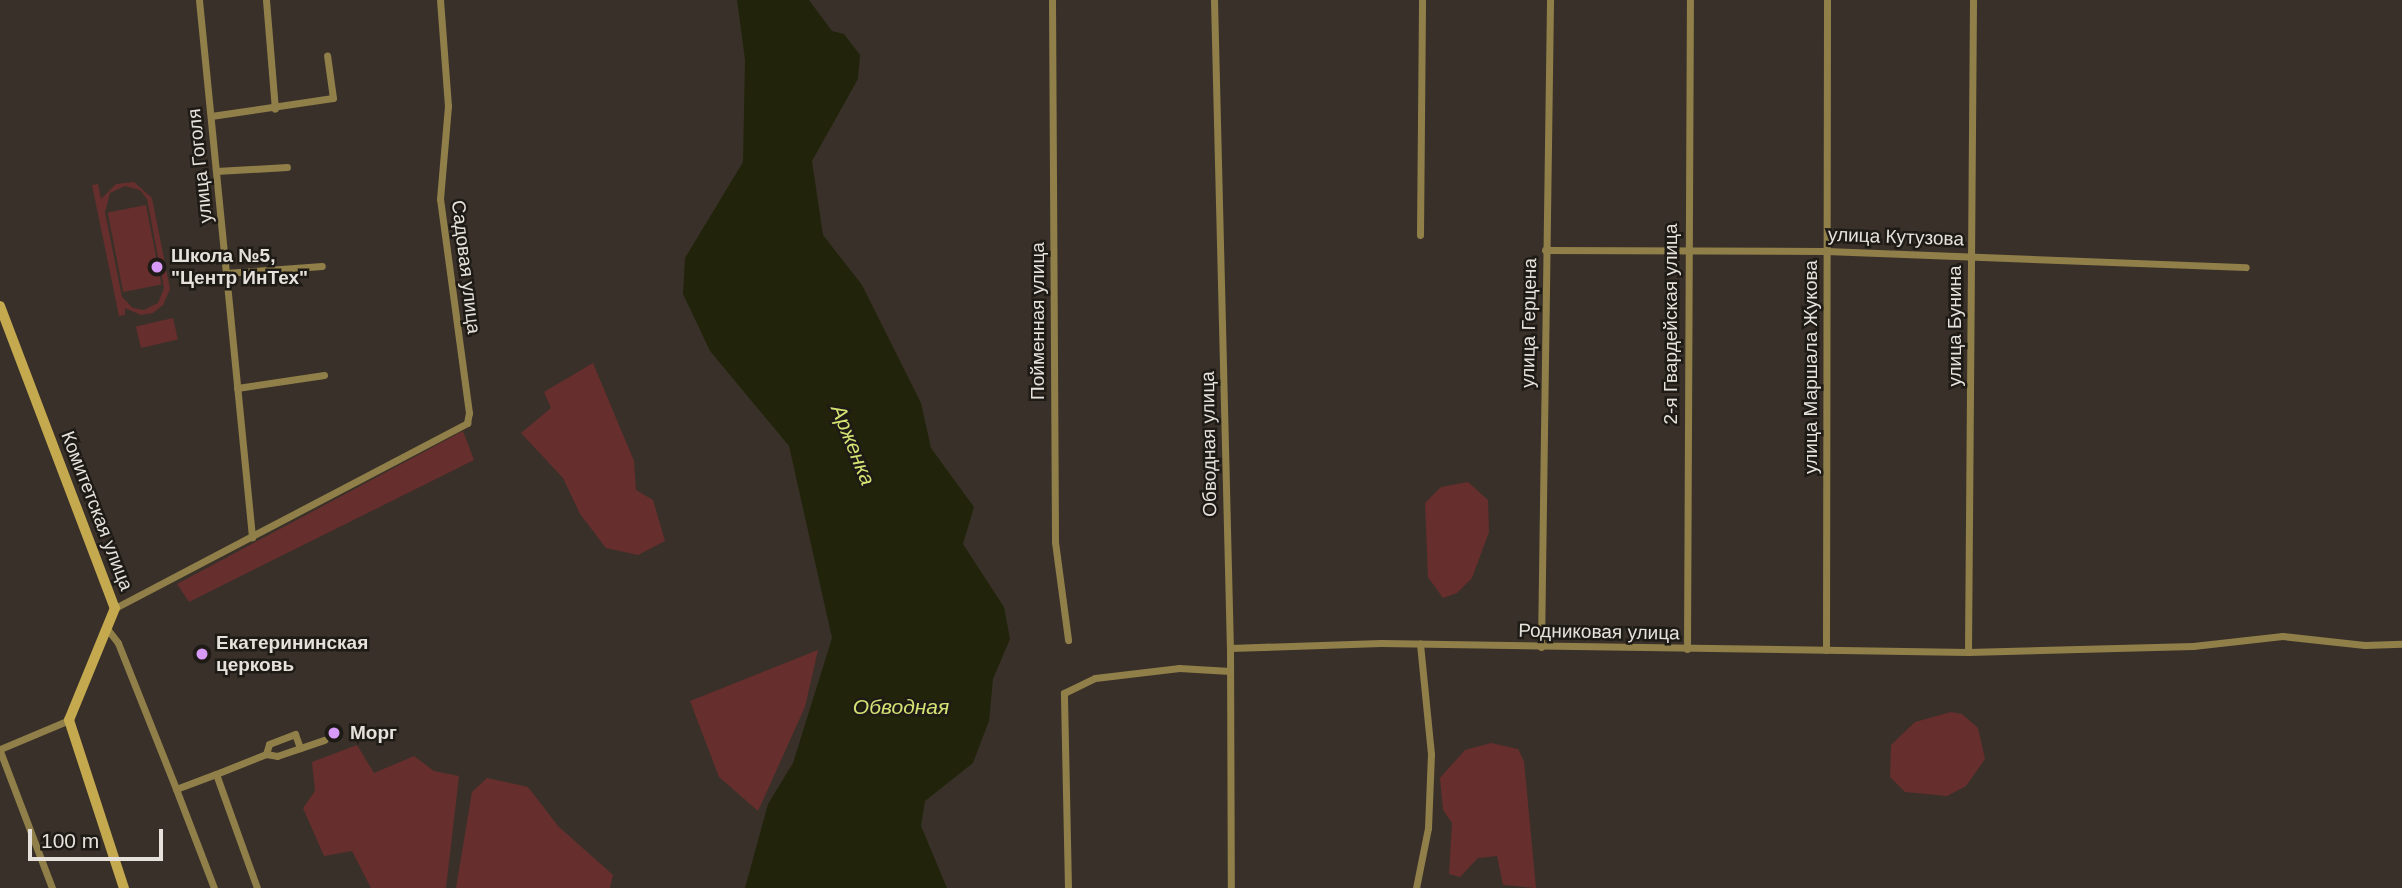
<!DOCTYPE html>
<html>
<head>
<meta charset="utf-8">
<style>
	body { margin:0 }
	#map { position:relative; width:2402px; height:888px; overflow:hidden; background:#393129; font-family:Helvetica,sans-serif }
	div>[style] { position:absolute }
	.green>* { inset:0; background:#662e2c; transform-origin:0 0 }
	.water>* { inset:0; background:#21240a }
	.street>* { height:7px; margin:-3.5px; padding:0 3.5px; transform-origin:3.5px; border-radius:3.5px; background:#907f49 }
	.secondary>* { height:10px; margin:-5px; padding:0 5px; transform-origin:5px; border-radius:5px; background:#c4a94f }
	.dots>* { width:19px; height:19px; translate:-50% -50%; box-sizing:border-box; border:4px solid #1e1a16; border-radius:50% }
	span { translate:-50% -50%; white-space:nowrap; text-align:center; line-height:1.15; -webkit-text-stroke:5px #1e1a16; paint-order:stroke }
	.street-label { font-size:19px; color:#e6e1db }
	.poi-label { font-size:19px; color:#e6e1db; font-weight:700 }
	.left { translate:0 -50%; text-align:left }
	.water-label { font-size:21px; color:#d4e373; font-style:italic }
	.scale { position:absolute; left:28px; top:829px; width:135px; height:32px; box-sizing:border-box; border:4px solid #e6e1db; border-top:0; padding-left:9px; font-size:21px; line-height:24px; white-space:nowrap; color:#e6e1db; -webkit-text-stroke:5px #1e1a16; paint-order:stroke }
</style>
</head>
<body>
<div id="map">
	<div class="green">
		<div style="clip-path:polygon(evenodd,134px 182px,152px 198px,170px 289px,163px 305px,153px 313px,141px 315px,125px 308px,125px 315px,119px 316px,92px 185px,98px 184px,101px 199px,116px 184px,134px 182px,125px 186px,140px 190px,147px 199px,164px 288px,158px 303px,144px 310px,133px 308px,122px 297px,105px 212px,110px 193px,125px 186px)"></div>
		<div style="left:146px;top:205px;width:81px;height:39px;rotate:79deg"></div>
		<div style="left:173px;top:318px;width:22px;height:38px;rotate:77deg"></div>
		<div style="clip-path:polygon(593px 363px,634px 461px,636px 490px,653px 500px,665px 541px,638px 555px,606px 548px,580px 514px,563px 478px,521px 433px,551px 408px,544px 392px)"></div>
		<div style="clip-path:polygon(463px 431px,474px 460px,189px 602px,177px 584px)"></div>
		<div style="clip-path:polygon(1468px 482px,1488px 500px,1489px 532px,1472px 578px,1457px 593px,1443px 598px,1428px 577px,1425px 503px,1441px 487px)"></div>
		<div style="clip-path:polygon(818px 650px,805px 707px,758px 811px,719px 777px,690px 701px)"></div>
		<div style="clip-path:polygon(1951px 712px,1962px 714px,1978px 728px,1985px 759px,1966px 786px,1947px 796px,1905px 792px,1890px 777px,1891px 745px,1915px 722px)"></div>
		<div style="clip-path:polygon(1491px 743px,1518px 749px,1524px 761px,1536px 888px,1503px 885px,1497px 856px,1478px 858px,1460px 877px,1449px 874px,1452px 823px,1443px 810px,1440px 778px,1465px 750px)"></div>
		<div style="clip-path:polygon(357px 745px,374px 773px,414px 756px,434px 771px,459px 776px,446px 888px,371px 888px,352px 851px,324px 856px,303px 808px,315px 791px,312px 762px)"></div>
		<div style="clip-path:polygon(487px 778px,528px 787px,558px 826px,613px 875px,610px 888px,456px 888px,472px 792px)"></div>
	</div>
	<div class="water">
		<div style="clip-path:polygon(737px 0,809px 0,832px 31px,844px 34px,860px 55px,858px 79px,812px 161px,823px 235px,862px 285px,921px 403px,931px 448px,974px 507px,963px 544px,1004px 607px,1010px 639px,993px 679px,989px 721px,973px 763px,925px 801px,921px 826px,947px 888px,745px 888px,768px 804px,793px 763px,832px 638px,789px 446px,710px 351px,683px 294px,685px 258px,743px 162px,745px 60px)"></div>
	</div>
	<div class="street">
		<div style="left:199px;top:0;width:540px;rotate:84.36deg"></div>
		<div style="left:266px;top:0;width:109px;rotate:85.3deg"></div>
		<div style="left:1052px;top:0;width:542px;rotate:89.68deg"></div>
		<div style="left:1055px;top:542px;width:99px;rotate:82.4deg"></div>
		<div style="left:1214px;top:0;width:648px;rotate:88.59deg"></div>
		<div style="left:1230px;top:648px;width:240px;rotate:89.8deg"></div>
		<div style="left:211px;top:116px;width:123px;rotate:-8.4deg"></div>
		<div style="left:333px;top:98px;width:43px;rotate:-97.9deg"></div>
		<div style="left:216px;top:171px;width:71px;rotate:-3.2deg"></div>
		<div style="left:1420px;top:235px;width:235px;rotate:-89.5deg"></div>
		<div style="left:1545px;top:250px;width:281px;rotate:0.2deg"></div>
		<div style="left:1826px;top:251px;width:420px;rotate:2.2deg"></div>
		<div style="left:226px;top:273px;width:96px;rotate:-4.2deg"></div>
		<div style="left:237px;top:388px;width:88px;rotate:-8.5deg"></div>
		<div style="left:115px;top:608px;width:398px;rotate:-27.7deg"></div>
		<div style="left:467px;top:423px;width:10px;rotate:-79deg"></div>
		<div style="left:469px;top:413px;width:216px;rotate:-97.7deg"></div>
		<div style="left:440px;top:199px;width:93px;rotate:-85.1deg"></div>
		<div style="left:448px;top:106px;width:106px;rotate:-94.3deg"></div>
		<div style="left:108px;top:630px;width:16px;rotate:52deg"></div>
		<div style="left:118px;top:643px;width:157px;rotate:68.3deg"></div>
		<div style="left:1541px;top:647px;width:647px;rotate:-89.2deg"></div>
		<div style="left:1230px;top:648px;width:151px;rotate:-1.9deg"></div>
		<div style="left:1381px;top:643px;width:587px;rotate:0.88deg"></div>
		<div style="left:1968px;top:652px;width:225px;rotate:-1.5deg"></div>
		<div style="left:2193px;top:646px;width:90px;rotate:-6.4deg"></div>
		<div style="left:2282px;top:636px;width:83px;rotate:6.2deg"></div>
		<div style="left:2365px;top:645px;width:37px;rotate:-2deg"></div>
		<div style="left:1687px;top:649px;width:649px;rotate:-89.74deg"></div>
		<div style="left:1826px;top:650px;width:650px;rotate:-89.91deg"></div>
		<div style="left:1968px;top:652px;width:652px;rotate:-89.56deg"></div>
		<div style="left:0;top:749px;width:75px;rotate:-22.8deg"></div>
		<div style="left:0;top:751px;width:147px;rotate:69.2deg"></div>
		<div style="left:266px;top:754px;width:10px;rotate:-73deg"></div>
		<div style="left:269px;top:744px;width:28px;rotate:-21deg"></div>
		<div style="left:295px;top:734px;width:15px;rotate:70deg"></div>
		<div style="left:216px;top:774px;width:54px;rotate:-21.8deg"></div>
		<div style="left:266px;top:754px;width:11px;rotate:10deg"></div>
		<div style="left:277px;top:756px;width:50px;rotate:-18.8deg"></div>
		<div style="left:214px;top:888px;width:106px;rotate:-111deg"></div>
		<div style="left:176px;top:789px;width:43px;rotate:-20.6deg"></div>
		<div style="left:216px;top:774px;width:121px;rotate:70.2deg"></div>
		<div style="left:1068px;top:888px;width:195px;rotate:-91.2deg"></div>
		<div style="left:1064px;top:693px;width:34px;rotate:-26deg"></div>
		<div style="left:1095px;top:678px;width:85px;rotate:-6.8deg"></div>
		<div style="left:1179px;top:668px;width:51px;rotate:3.4deg"></div>
		<div style="left:1416px;top:888px;width:61px;rotate:-78.7deg"></div>
		<div style="left:1428px;top:828px;width:74px;rotate:-87.7deg"></div>
		<div style="left:1431px;top:754px;width:111px;rotate:-95.7deg"></div>
	</div>
	<div class="secondary">
		<div style="left:0;top:306px;width:323px;rotate:69.2deg"></div>
		<div style="left:115px;top:608px;width:121px;rotate:112.3deg"></div>
		<div style="left:69px;top:720px;width:177px;rotate:71.9deg"></div>
	</div>
	<div class="dots">
		<div style="left:157px;top:267px;background:#d89af8"></div>
		<div style="left:202px;top:654px;background:#d89af8"></div>
		<div style="left:334px;top:733px;background:#d89af8"></div>
	</div>
	<div class="street-label">
		<span style="left:200px;top:166px;rotate:-96deg">улица Гоголя</span>
		<span style="left:1896px;top:237px;rotate:2deg">улица Кутузова</span>
		<span style="left:466px;top:267px;rotate:83deg">Садовая улица</span>
		<span style="left:1038px;top:321px;rotate:-90deg">Пойменная улица</span>
		<span style="left:1529px;top:323px;rotate:-89deg">улица Герцена</span>
		<span style="left:1671px;top:324px;rotate:-90deg">2-я Гвардейская улица</span>
		<span style="left:1955px;top:326px;rotate:-90deg">улица Бунина</span>
		<span style="left:1811px;top:367px;rotate:-90deg">улица Маршала Жукова</span>
		<span style="left:1209px;top:444px;rotate:-91deg">Обводная улица</span>
		<span style="left:97px;top:511px;rotate:69deg">Комитетская улица</span>
		<span style="left:1599px;top:632px;rotate:1deg">Родниковая улица</span>
	</div>
	<div class="poi-label">
		<span class="left" style="left:171px;top:267px">Школа №5,<br>"Центр ИнТех"</span>
		<span class="left" style="left:216px;top:654px">Екатерининская<br>церковь</span>
		<span class="left" style="left:350px;top:733px">Морг</span>
	</div>
	<div class="water-label">
		<span style="left:853px;top:445px;rotate:68deg">Арженка</span>
		<span style="left:901px;top:707px">Обводная</span>
	</div>
	<div class="scale">100 m</div>
</div>
</body>
</html>
